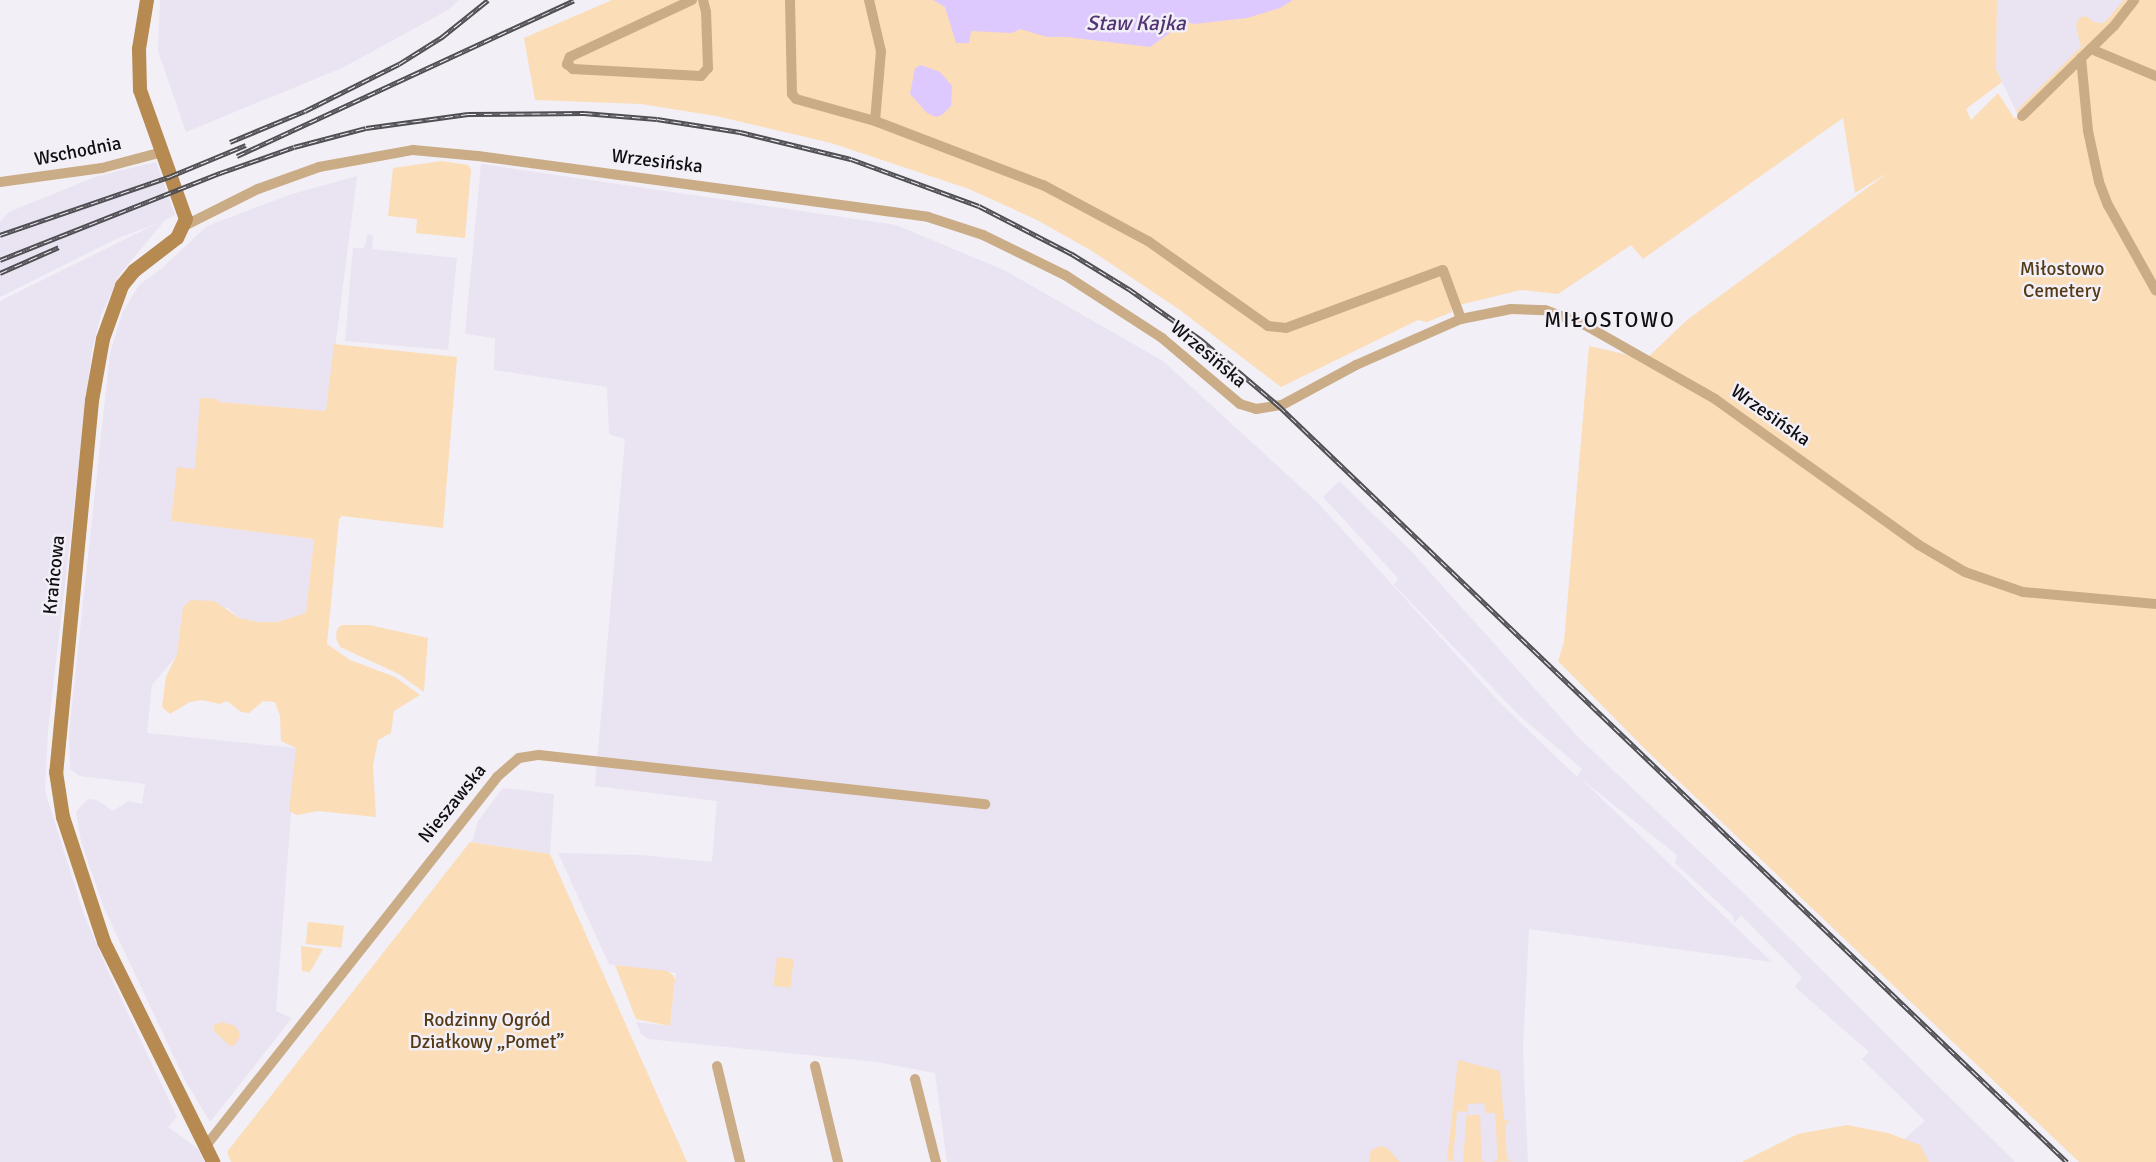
<!DOCTYPE html>
<html>
<head>
<meta charset="utf-8">
<style>
	body { margin:0 }
	#map { position:relative; width:2156px; height:1162px; overflow:hidden; background:#f2eff7; font-family:Signika,sans-serif }
	div>[style] { position:absolute }
	.built>* { inset:0; background:#e9e3f2 }
	.green>* { inset:0; background:#fbddb7; transform-origin:0 0 }
	.water>* { inset:0; background:#dec9fe }
	.street>* { height:10px; margin:-5px; padding:0 5px; transform-origin:5px; border-radius:5px; background:#caac87 }
	.secondary>* { height:14px; margin:-7px; padding:0 7px; transform-origin:7px; border-radius:7px; background:#b68a50 }
	.rail>* { height:5px; margin-top:-2.5px; transform-origin:0; background:repeating-linear-gradient(90deg,#f2eff7 0 8px,#4f4e52 0 16px); box-sizing:border-box; border-block:2px solid #4f4e52 }
	span { translate:-50% -50%; white-space:nowrap; text-align:center; line-height:1.15; -webkit-text-stroke:5px #f2eff7; paint-order:stroke }
	.street-label { font-size:19px; color:#100f12 }
	.park-label { font-size:19px; color:#553a16 }
	.water-label { font-size:21px; color:#513473; font-style:italic }
	.neighbourhood-label { font-size:21px; color:#100f12; letter-spacing:2px }
</style>
</head>
<body>
<div id="map">
	<div class="built">
		<div style="clip-path:polygon(160px 0,459px 0,448px 10px,342px 68px,186px 132px,158px 51px)"></div>
		<div style="clip-path:polygon(1997px 0,2124px 0,2104px 23px,2094px 22px,2086px 16px,2079px 34px,2082px 43px,2079px 50px,2016px 111px,1996px 69px)"></div>
		<div style="clip-path:polygon(156px 162px,175px 215px,165px 220px,120px 274px,101px 315px,92px 350px,48px 730px,45px 791px,84px 915px,107px 969px,177px 1117px,168px 1127px,197px 1148px,204px 1162px,0 1162px,0 301px,158px 223px,116px 239px,0 297px,0 222px,9px 212px,95px 177px)"></div>
		<div style="clip-path:polygon(481px 164px,896px 225px,1006px 271px,1163px 361px,1318px 503px,1500px 703px,1577px 777px,1582px 769px,1518px 714px,1394px 585px,1398px 578px,1323px 497px,1339px 481px,1410px 550px,1579px 738px,1753px 902px,2015px 1162px,1890px 1162px,1889px 1152px,1925px 1121px,1862px 1059px,1869px 1052px,1795px 987px,1802px 977px,1741px 915px,1734px 923px,1733px 916px,1675px 863px,1677px 855px,1580px 778px,1772px 962px,1529px 929px,1523px 1051px,1528px 1162px,947px 1162px,935px 1073px,877px 1062px,648px 1039px,641px 1034px,636px 1022px,670px 1026px,676px 973px,609px 964px,558px 853px,641px 855px,712px 862px,717px 801px,595px 786px,625px 439px,609px 434px,607px 387px,494px 370px,495px 338px,465px 334px)"></div>
		<div style="clip-path:polygon(357px 176px,327px 411px,218px 402px,195px 470px,177px 468px,171px 521px,314px 539px,306px 613px,277px 622px,258px 622px,239px 618px,228px 608px,183px 607px,177px 655px,152px 685px,147px 733px,296px 748px,276px 1011px,292px 1018px,210px 1122px,184px 1078px,104px 908px,81px 841px,76px 812px,88px 799px,97px 800px,113px 811px,128px 801px,142px 804px,145px 784px,80px 776px,70px 769px,69px 733px,110px 353px,123px 311px,140px 284px,161px 269px,207px 226px,289px 195px)"></div>
		<div style="clip-path:polygon(368px 233px,373px 236px,372px 249px,457px 258px,448px 350px,345px 341px,353px 248px,364px 248px)"></div>
		<div style="clip-path:polygon(503px 788px,554px 794px,550px 854px,472px 842px,478px 821px)"></div>
	</div>
	<div class="green">
		<div style="clip-path:polygon(612px 0,1997px 0,1996px 69px,2002px 82px,1966px 109px,1971px 120px,1998px 93px,2014px 118px,2022px 118px,2016px 111px,2081px 47px,2076px 26px,2079px 18px,2086px 16px,2094px 22px,2104px 23px,2124px 0,2156px 0,2156px 1162px,2079px 1162px,1647px 751px,1558px 661px,1564px 642px,1589px 346px,1646px 359px,1687px 320px,1889px 172px,1855px 193px,1843px 118px,1643px 259px,1631px 245px,1558px 294px,1521px 290px,1451px 307px,1452px 312px,1427px 322px,1418px 320px,1281px 387px,1180px 310px,1092px 251px,1037px 220px,969px 189px,831px 143px,716px 116px,641px 104px,535px 100px,524px 38px)"></div>
		<div style="clip-path:polygon(442px 161px,468px 165px,471px 170px,465px 238px,416px 233px,417px 219px,388px 216px,393px 168px)"></div>
		<div style="clip-path:polygon(334px 344px,457px 357px,443px 528px,342px 516px,339px 519px,327px 644px,350px 660px,395px 677px,420px 695px,394px 711px,391px 733px,378px 740px,373px 765px,376px 817px,318px 811px,297px 815px,289px 811px,296px 748px,281px 741px,280px 716px,275px 702px,263px 701px,249px 713px,241px 712px,227px 701px,220px 704px,202px 700px,190px 702px,170px 714px,162px 707px,166px 677px,177px 654px,183px 607px,191px 600px,214px 601px,239px 618px,258px 622px,277px 622px,306px 613px,314px 539px,171px 521px,177px 467px,195px 469px,200px 398px,218px 399px,219px 402px,326px 411px)"></div>
		<div style="clip-path:polygon(342px 625px,369px 625px,428px 638px,424px 692px,399px 674px,340px 647px,336px 638px,337px 629px)"></div>
		<div style="clip-path:polygon(470px 842px,550px 854px,687px 1162px,231px 1162px,227px 1152px)"></div>
		<div style="left:308px;top:922px;width:36px;height:22px;rotate:6deg"></div>
		<div style="clip-path:polygon(301px 946px,323px 949px,310px 972px,302px 971px)"></div>
		<div style="left:777px;top:957px;width:17px;height:29px;rotate:7deg"></div>
		<div style="clip-path:polygon(615px 965px,667px 971px,673px 975px,675px 979px,670px 1026px,636px 1019px)"></div>
		<div style="clip-path:polygon(222px 1022px,235px 1026px,238px 1030px,240px 1036px,235px 1045px,230px 1046px,214px 1031px,214px 1025px)"></div>
		<div style="clip-path:polygon(1458px 1060px,1500px 1071px,1504px 1120px,1511px 1121px,1505px 1124px,1507px 1159px,1513px 1161px,1493px 1162px,1498px 1160px,1495px 1113px,1486px 1113px,1484px 1103px,1468px 1104px,1468px 1115px,1480px 1115px,1482px 1161px,1488px 1162px,1463px 1162px,1467px 1112px,1457px 1111px,1453px 1161px,1447px 1161px)"></div>
		<div style="clip-path:polygon(1847px 1125px,1888px 1133px,1920px 1145px,1929px 1162px,1742px 1162px,1798px 1134px)"></div>
		<div style="clip-path:polygon(1381px 1146px,1388px 1149px,1400px 1162px,1369px 1162px,1371px 1150px)"></div>
	</div>
	<div class="water">
		<div style="clip-path:polygon(933px 0,1293px 0,1280px 8px,1247px 18px,1194px 24px,1185px 22px,1150px 47px,1067px 37px,1047px 37px,1020px 29px,1012px 33px,971px 31px,969px 43px,956px 43px,945px 7px)"></div>
		<div style="clip-path:polygon(921px 65px,940px 72px,952px 86px,951px 106px,942px 115px,936px 117px,927px 113px,910px 94px,915px 68px)"></div>
	</div>
	<div class="street">
		<div style="left:692px;top:0;width:135px;rotate:155deg"></div>
		<div style="left:570px;top:57px;width:8px;rotate:113deg"></div>
		<div style="left:567px;top:64px;width:8px;rotate:40deg"></div>
		<div style="left:573px;top:69px;width:128px;rotate:3.1deg"></div>
		<div style="left:701px;top:76px;width:11px;rotate:-49deg"></div>
		<div style="left:708px;top:68px;width:56px;rotate:-92deg"></div>
		<div style="left:706px;top:12px;width:12px;rotate:-104deg"></div>
		<div style="left:790px;top:0;width:94px;rotate:88.8deg"></div>
		<div style="left:792px;top:94px;width:6px;rotate:51deg"></div>
		<div style="left:796px;top:99px;width:82px;rotate:15.6deg"></div>
		<div style="left:875px;top:121px;width:180px;rotate:20.9deg"></div>
		<div style="left:1043px;top:185px;width:119px;rotate:28.1deg"></div>
		<div style="left:1148px;top:241px;width:147px;rotate:35.3deg"></div>
		<div style="left:1268px;top:326px;width:18px;rotate:6deg"></div>
		<div style="left:1286px;top:328px;width:167px;rotate:-20.3deg"></div>
		<div style="left:1443px;top:270px;width:52px;rotate:69.8deg"></div>
		<div style="left:869px;top:0;width:52px;rotate:76.8deg"></div>
		<div style="left:881px;top:51px;width:70px;rotate:94.9deg"></div>
		<div style="left:2091px;top:49px;width:70px;rotate:22.6deg"></div>
		<div style="left:2081px;top:58px;width:73px;rotate:84.5deg"></div>
		<div style="left:2088px;top:131px;width:52px;rotate:77.8deg"></div>
		<div style="left:2099px;top:182px;width:25px;rotate:69deg"></div>
		<div style="left:2108px;top:205px;width:98px;rotate:60.8deg"></div>
		<div style="left:2022px;top:116px;width:129px;rotate:-44.4deg"></div>
		<div style="left:2114px;top:26px;width:33px;rotate:-52deg"></div>
		<div style="left:0;top:182px;width:103px;rotate:-7.8deg"></div>
		<div style="left:102px;top:168px;width:62px;rotate:-14.9deg"></div>
		<div style="left:184px;top:226px;width:83px;rotate:-26.6deg"></div>
		<div style="left:258px;top:189px;width:65px;rotate:-19.8deg"></div>
		<div style="left:319px;top:167px;width:96px;rotate:-10.3deg"></div>
		<div style="left:413px;top:150px;width:65px;rotate:5.3deg"></div>
		<div style="left:478px;top:156px;width:454px;rotate:7.7deg"></div>
		<div style="left:928px;top:217px;width:58px;rotate:18.1deg"></div>
		<div style="left:983px;top:235px;width:91px;rotate:26deg"></div>
		<div style="left:1065px;top:275px;width:116px;rotate:33deg"></div>
		<div style="left:1162px;top:338px;width:102px;rotate:40.2deg"></div>
		<div style="left:1240px;top:404px;width:17px;rotate:17deg"></div>
		<div style="left:1256px;top:409px;width:26px;rotate:-9deg"></div>
		<div style="left:1282px;top:405px;width:84px;rotate:-28.4deg"></div>
		<div style="left:1356px;top:365px;width:115px;rotate:-23.7deg"></div>
		<div style="left:1461px;top:319px;width:51px;rotate:-11.3deg"></div>
		<div style="left:1511px;top:309px;width:34px;rotate:2deg"></div>
		<div style="left:1545px;top:310px;width:43px;rotate:20.6deg"></div>
		<div style="left:1585px;top:325px;width:150px;rotate:29.6deg"></div>
		<div style="left:1715px;top:399px;width:251px;rotate:35.6deg"></div>
		<div style="left:1919px;top:545px;width:53px;rotate:30.4deg"></div>
		<div style="left:1965px;top:572px;width:61px;rotate:19deg"></div>
		<div style="left:2023px;top:592px;width:134px;rotate:5.2deg"></div>
		<div style="left:717px;top:1066px;width:99px;rotate:76.5deg"></div>
		<div style="left:815px;top:1066px;width:99px;rotate:76.5deg"></div>
		<div style="left:915px;top:1079px;width:86px;rotate:75.8deg"></div>
		<div style="left:205px;top:1147px;width:471px;rotate:-51.7deg"></div>
		<div style="left:497px;top:777px;width:29px;rotate:-41deg"></div>
		<div style="left:519px;top:758px;width:20px;rotate:-9deg"></div>
		<div style="left:539px;top:755px;width:449px;rotate:6.3deg"></div>
	</div>
	<div class="secondary">
		<div style="left:147px;top:0;width:50px;rotate:99.3deg"></div>
		<div style="left:139px;top:49px;width:41px;rotate:88.6deg"></div>
		<div style="left:140px;top:90px;width:137px;rotate:70.4deg"></div>
		<div style="left:186px;top:219px;width:21px;rotate:115deg"></div>
		<div style="left:177px;top:238px;width:54px;rotate:142.5deg"></div>
		<div style="left:134px;top:271px;width:19px;rotate:129deg"></div>
		<div style="left:122px;top:286px;width:56px;rotate:109.7deg"></div>
		<div style="left:103px;top:339px;width:63px;rotate:100.1deg"></div>
		<div style="left:92px;top:401px;width:373px;rotate:95.5deg"></div>
		<div style="left:56px;top:772px;width:46px;rotate:81.2deg"></div>
		<div style="left:63px;top:817px;width:132px;rotate:71.8deg"></div>
		<div style="left:104px;top:942px;width:246px;rotate:63.6deg"></div>
	</div>
	<div class="rail">
		<div style="left:230px;top:142px;width:81px;rotate:-22.5deg"></div>
		<div style="left:305px;top:111px;width:105px;rotate:-26.6deg"></div>
		<div style="left:399px;top:64px;width:51px;rotate:-32.1deg"></div>
		<div style="left:442px;top:37px;width:59px;rotate:-38.8deg"></div>
		<div style="left:237px;top:156px;width:371px;rotate:-24.8deg"></div>
		<div style="left:0;top:235px;width:181px;rotate:-19deg"></div>
		<div style="left:171px;top:176px;width:81px;rotate:-22.5deg"></div>
		<div style="left:0;top:260px;width:237px;rotate:-21.6deg"></div>
		<div style="left:220px;top:173px;width:78px;rotate:-19.4deg"></div>
		<div style="left:294px;top:147px;width:74px;rotate:-14.8deg"></div>
		<div style="left:366px;top:128px;width:103px;rotate:-7.8deg"></div>
		<div style="left:468px;top:114px;width:116px;rotate:-0.5deg"></div>
		<div style="left:584px;top:113px;width:73px;rotate:4.7deg"></div>
		<div style="left:657px;top:119px;width:84px;rotate:8.9deg"></div>
		<div style="left:740px;top:132px;width:114px;rotate:13.7deg"></div>
		<div style="left:851px;top:159px;width:136px;rotate:20.2deg"></div>
		<div style="left:979px;top:206px;width:105px;rotate:27.3deg"></div>
		<div style="left:1072px;top:254px;width:67px;rotate:31.6deg"></div>
		<div style="left:1129px;top:289px;width:87px;rotate:35.2deg"></div>
		<div style="left:1200px;top:339px;width:104px;rotate:40.3deg"></div>
		<div style="left:1279px;top:406px;width:1092px;rotate:43.81deg"></div>
		<div style="left:0;top:273px;width:64px;rotate:-23.8deg"></div>
	</div>
	<div class="street-label">
		<span style="left:78px;top:152px;rotate:-11deg">Wschodnia</span>
		<span style="left:657px;top:162px;rotate:7deg">Wrzesińska</span>
		<span style="left:1208px;top:355px;rotate:40deg">Wrzesińska</span>
		<span style="left:1770px;top:416px;rotate:35deg">Wrzesińska</span>
		<span style="left:55px;top:575px;rotate:-84deg">Krańcowa</span>
		<span style="left:453px;top:804px;rotate:-51deg">Nieszawska</span>
	</div>
	<div class="park-label">
		<span style="left:2062px;top:281px">Miłostowo<br>Cemetery</span>
		<span style="left:487px;top:1032px">Rodzinny Ogród<br>Działkowy „Pomet”</span>
	</div>
	<div class="water-label">
		<span style="left:1136px;top:23px">Staw Kajka</span>
	</div>
	<div class="neighbourhood-label">
		<span style="left:1610px;top:320px">MIŁOSTOWO</span>
	</div>
</div>
</body>
</html>
